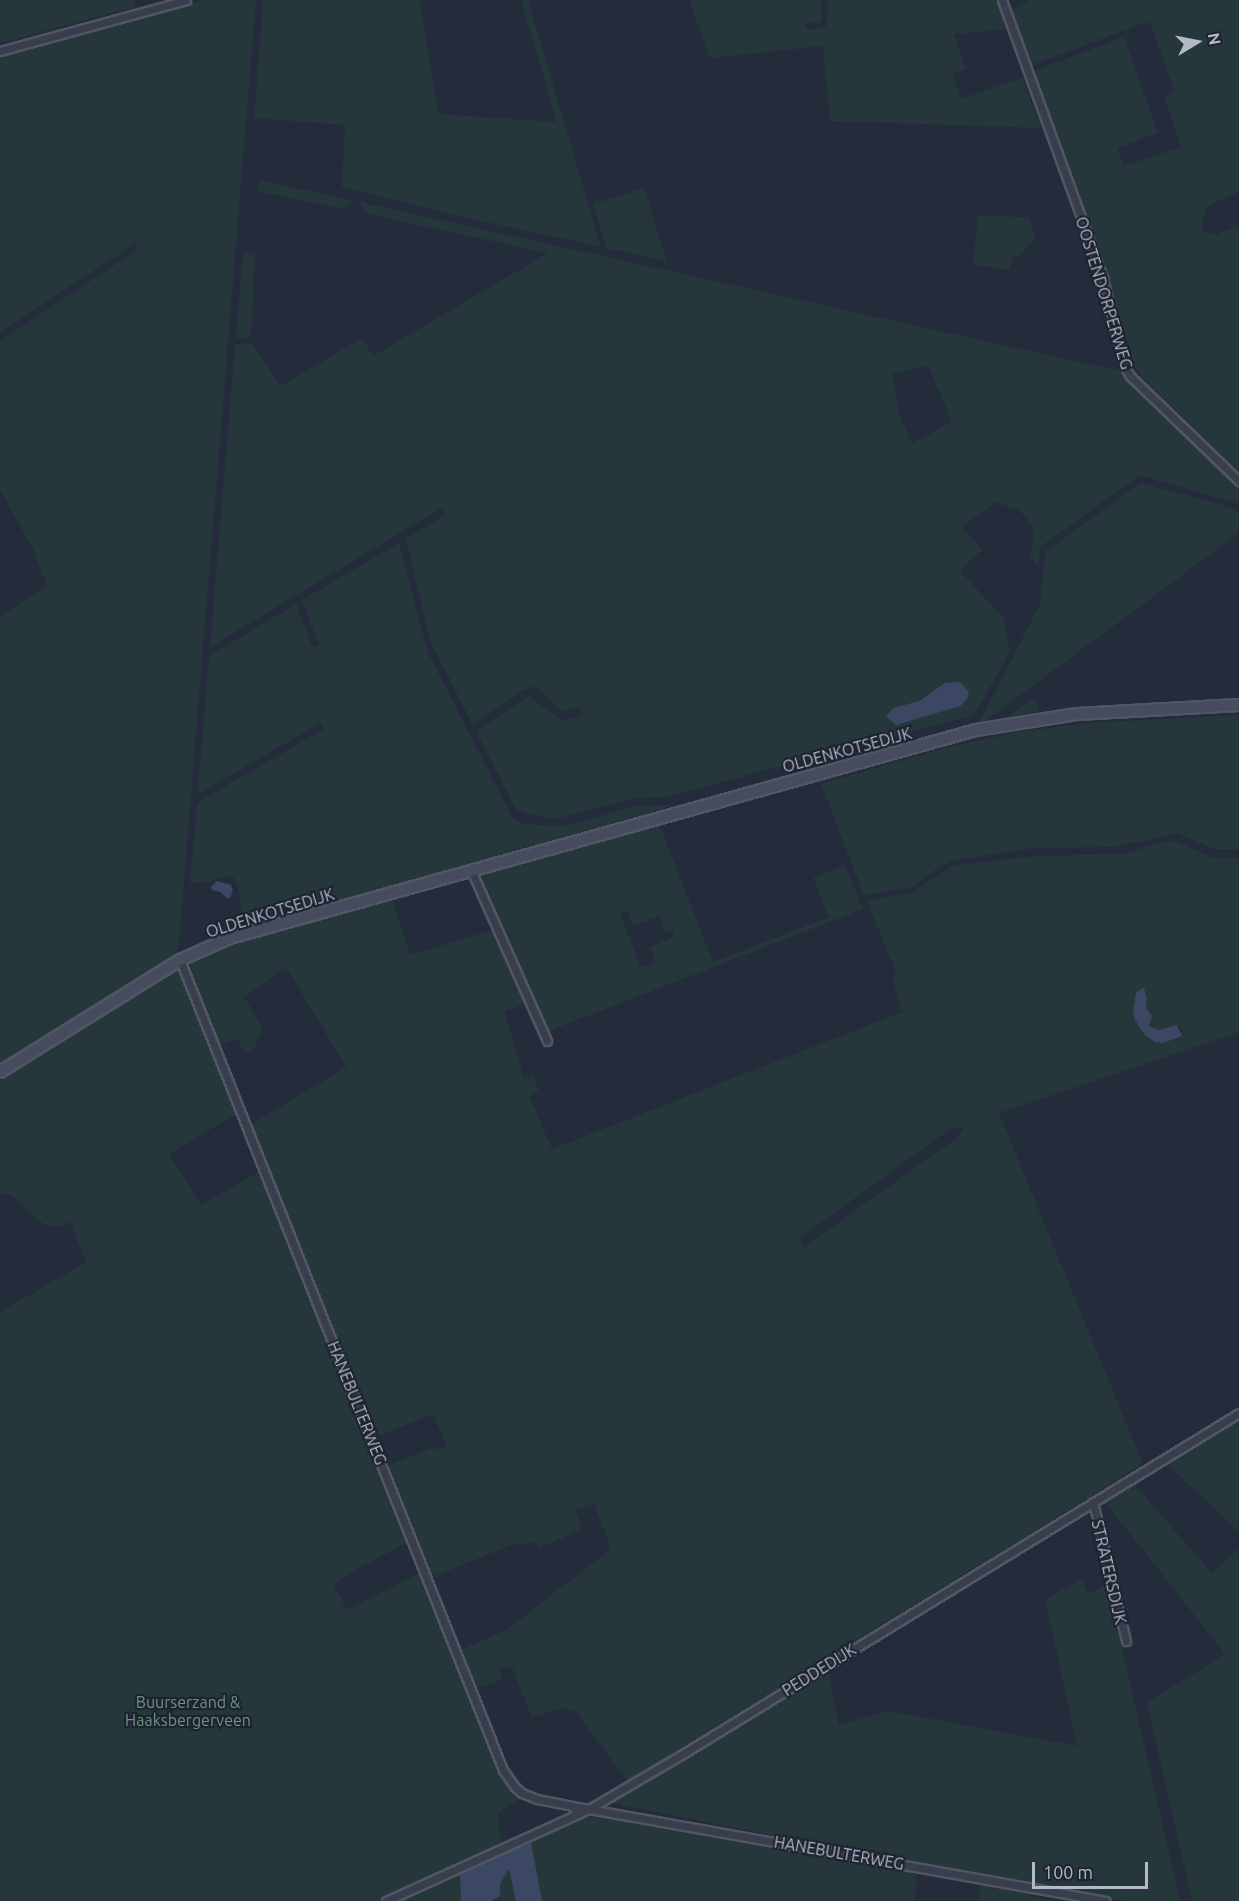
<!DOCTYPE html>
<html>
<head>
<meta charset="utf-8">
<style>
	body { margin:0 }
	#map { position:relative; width:1239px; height:1901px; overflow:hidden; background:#242b3b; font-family:Ubuntu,sans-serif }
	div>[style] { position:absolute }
	.green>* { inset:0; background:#26373c }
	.water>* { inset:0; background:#3b4763 }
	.roads { filter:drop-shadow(2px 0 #505663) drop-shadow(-2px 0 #505663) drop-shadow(0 2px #505663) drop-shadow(0 -2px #505663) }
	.street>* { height:7px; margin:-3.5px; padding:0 3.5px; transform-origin:3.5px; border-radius:3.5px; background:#383e4b }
	.secondary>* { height:10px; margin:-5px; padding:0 5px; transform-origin:5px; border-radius:5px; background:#464c5e }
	span { translate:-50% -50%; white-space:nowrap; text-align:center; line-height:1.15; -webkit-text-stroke:4.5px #1d2330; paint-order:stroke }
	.street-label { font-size:16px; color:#b4b9c7 }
	.park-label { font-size:16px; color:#6c967b }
	.north { position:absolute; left:1167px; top:12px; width:60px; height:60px; -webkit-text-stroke:4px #1d2330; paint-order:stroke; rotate:80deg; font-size:16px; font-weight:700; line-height:24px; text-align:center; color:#b4b9c7 }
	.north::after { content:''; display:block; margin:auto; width:21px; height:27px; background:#b4b9c7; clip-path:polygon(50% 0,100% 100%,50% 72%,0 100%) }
	.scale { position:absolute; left:1032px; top:1862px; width:116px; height:27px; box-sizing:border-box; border:3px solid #b4b9c7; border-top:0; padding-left:8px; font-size:18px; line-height:21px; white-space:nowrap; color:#b4b9c7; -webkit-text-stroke:4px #1d2330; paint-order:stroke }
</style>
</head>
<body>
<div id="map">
	<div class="green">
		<div style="clip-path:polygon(0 0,134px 0,135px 7px,0 43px)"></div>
		<div style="clip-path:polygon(202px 0,256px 0,178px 953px,0 1067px,0 617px,47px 586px,33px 549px,0 490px,0 341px,134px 252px,136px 243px,0 332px,0 55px)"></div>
		<div style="clip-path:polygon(263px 0,420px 0,438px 114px,557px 122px,521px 0,528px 0,601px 247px,454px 215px,342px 187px,345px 125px,254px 118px)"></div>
		<div style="clip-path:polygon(689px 0,822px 0,821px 22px,805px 24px,806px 30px,825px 27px,827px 22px,828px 0,997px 0,1007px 29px,954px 34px,966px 69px,952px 74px,961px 99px,1022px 78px,1041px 128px,830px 121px,823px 46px,710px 58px)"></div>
		<div style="clip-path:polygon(1030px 0,1239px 0,1239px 192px,1207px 206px,1202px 225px,1202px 230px,1215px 235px,1239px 226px,1239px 472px,1143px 378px,1132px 364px,1106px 269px,1034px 71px,1124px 37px,1158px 133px,1117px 148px,1124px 166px,1181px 147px,1164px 96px,1175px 91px,1150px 24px,1147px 22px,1138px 25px,1032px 65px,1012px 10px)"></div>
		<div style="clip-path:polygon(259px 180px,309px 191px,352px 200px,343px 209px,257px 191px)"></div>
		<div style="clip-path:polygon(644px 188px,667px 261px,606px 248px,593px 204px)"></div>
		<div style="clip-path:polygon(evenodd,359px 202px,1115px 370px,1114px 367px,1119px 369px,1127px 381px,1239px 488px,1239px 504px,1140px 475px,1040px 547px,1039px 567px,1030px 556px,1034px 540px,1033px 526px,1019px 510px,996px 502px,962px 527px,982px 550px,960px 571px,1004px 618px,1010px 652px,974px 715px,665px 797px,633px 798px,557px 819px,529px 814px,516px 809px,476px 731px,529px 696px,561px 720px,577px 718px,583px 714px,578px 707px,562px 711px,536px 687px,532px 687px,523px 690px,473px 725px,430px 640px,406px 539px,445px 515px,441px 508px,210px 647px,235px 344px,252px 344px,281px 386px,362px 338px,373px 356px,548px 253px,367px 214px,359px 202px,928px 366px,952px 421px,912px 444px,898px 411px,893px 374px,928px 366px,359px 202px,931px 691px,925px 717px,907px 721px,886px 716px,893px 708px,919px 701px,931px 691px)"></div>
		<div style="clip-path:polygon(978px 216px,1030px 217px,1035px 238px,1020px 257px,1013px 256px,1009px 270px,973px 265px)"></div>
		<div style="clip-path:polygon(243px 252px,255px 253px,251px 337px,236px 338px)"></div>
		<div style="clip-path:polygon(1141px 483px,1229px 507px,1239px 513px,1239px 533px,984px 722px,979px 723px,1040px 604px,1045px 552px)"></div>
		<div style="clip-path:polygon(399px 543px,428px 653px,512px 817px,523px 824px,565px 826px,636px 806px,675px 805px,228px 932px,242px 922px,239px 889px,234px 878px,225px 876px,203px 883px,190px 883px,197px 803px,324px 729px,320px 723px,198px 794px,209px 656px,296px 604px,312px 647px,319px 645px,302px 600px)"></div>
		<div style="clip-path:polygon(1034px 698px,1040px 711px,1006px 717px)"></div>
		<div style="clip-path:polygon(1239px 715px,1239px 849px,1214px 849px,1177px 833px,1114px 847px,1034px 848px,954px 860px,939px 867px,910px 888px,864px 895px,821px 784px,944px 748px,1013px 733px,1088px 723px)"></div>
		<div style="clip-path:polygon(evenodd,659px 824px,713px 962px,829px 917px,813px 878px,845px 865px,863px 909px,546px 1032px,478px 875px,659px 824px,627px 911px,633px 925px,660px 916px,665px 932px,675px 930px,672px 938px,650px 947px,655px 962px,641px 968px,620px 913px,627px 911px)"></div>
		<div style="clip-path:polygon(evenodd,1176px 841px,1213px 858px,1239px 858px,1239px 1032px,999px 1113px,1143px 1464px,628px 1781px,575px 1711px,560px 1708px,532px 1718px,512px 1667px,499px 1669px,502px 1680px,477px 1688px,461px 1650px,506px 1630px,611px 1549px,594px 1503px,575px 1510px,582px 1529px,539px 1548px,536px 1542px,511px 1545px,432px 1577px,387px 1466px,435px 1447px,437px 1450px,447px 1446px,433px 1414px,375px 1437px,250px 1125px,346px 1067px,286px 967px,244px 997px,263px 1028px,253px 1051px,243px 1051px,237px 1038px,220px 1046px,188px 965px,239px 943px,392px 899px,410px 955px,496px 929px,528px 1002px,505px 1012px,524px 1079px,533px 1076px,539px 1090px,529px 1096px,552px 1149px,902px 1012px,893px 981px,896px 972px,867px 901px,913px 892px,952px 866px,1035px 856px,1125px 854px,1161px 842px,1176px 841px,1144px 994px,1147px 999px,1146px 1008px,1151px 1014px,1149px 1026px,1159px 1030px,1177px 1025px,1183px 1033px,1145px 1035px,1133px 1012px,1135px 1002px,1144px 994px,1176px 841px,963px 1128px,958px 1137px,803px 1248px,800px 1238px,950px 1129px,963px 1128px)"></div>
		<div style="clip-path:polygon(177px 967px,236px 1114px,169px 1154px,201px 1205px,259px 1172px,407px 1543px,358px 1568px,334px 1585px,347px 1610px,419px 1573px,503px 1779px,521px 1798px,498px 1812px,500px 1837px,509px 1852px,580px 1819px,610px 1814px,917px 1871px,915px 1901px,0 1901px,0 1312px,86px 1262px,70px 1222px,61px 1226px,47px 1226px,35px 1218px,13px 1196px,0 1193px,0 1080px)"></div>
		<div style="clip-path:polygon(1239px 1419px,1239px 1532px,1167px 1464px)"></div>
		<div style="clip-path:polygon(1134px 1484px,1212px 1573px,1239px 1548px,1239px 1901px,1192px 1901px,1147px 1703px,1225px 1654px,1105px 1502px)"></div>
		<div style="clip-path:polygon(1081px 1580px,1089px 1594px,1107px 1583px,1180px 1901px,1125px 1901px,918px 1864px,612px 1803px,828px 1671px,839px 1725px,888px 1711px,1077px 1746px,1045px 1599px)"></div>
		<div style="clip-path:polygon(981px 1883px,1030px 1892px,1034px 1897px,1056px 1901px,979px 1901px)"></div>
	</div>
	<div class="water">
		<div style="clip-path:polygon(960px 682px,969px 692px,967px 699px,960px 706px,896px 725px,886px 716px,893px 708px,919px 701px,945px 683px)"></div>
		<div style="clip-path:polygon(217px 881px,231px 885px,233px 891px,230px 898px,226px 898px,221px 892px,212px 890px,211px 887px)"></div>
		<div style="clip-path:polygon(1144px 988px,1147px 999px,1146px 1008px,1152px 1016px,1149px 1026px,1159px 1030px,1177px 1025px,1182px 1036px,1163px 1043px,1155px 1042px,1145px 1035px,1135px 1020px,1133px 1012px,1136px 992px)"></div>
		<div style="clip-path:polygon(531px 1842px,542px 1901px,516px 1901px,509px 1869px,500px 1884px,500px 1896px,491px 1901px,461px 1901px,460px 1874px)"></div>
	</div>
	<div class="roads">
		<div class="street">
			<div style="left:1002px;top:0;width:296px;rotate:70deg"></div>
			<div style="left:1103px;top:278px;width:90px;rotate:76.6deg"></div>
			<div style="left:1124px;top:366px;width:13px;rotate:58deg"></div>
			<div style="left:1131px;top:377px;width:150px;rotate:43.9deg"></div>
			<div style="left:0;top:51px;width:193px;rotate:-15.3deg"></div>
			<div style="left:471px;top:870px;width:187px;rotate:66deg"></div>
			<div style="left:180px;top:960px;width:872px;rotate:68.26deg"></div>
			<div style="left:503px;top:1770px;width:21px;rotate:55deg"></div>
			<div style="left:515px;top:1787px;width:9px;rotate:41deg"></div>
			<div style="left:522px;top:1793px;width:16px;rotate:22deg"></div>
			<div style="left:537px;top:1799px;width:36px;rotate:11deg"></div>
			<div style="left:572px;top:1806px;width:10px;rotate:53deg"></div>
			<div style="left:1093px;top:1502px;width:143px;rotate:76.6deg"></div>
			<div style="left:572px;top:1806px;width:542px;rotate:10.09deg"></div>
			<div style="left:386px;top:1901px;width:223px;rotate:-24.4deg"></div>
			<div style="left:589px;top:1809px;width:113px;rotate:-30.4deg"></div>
			<div style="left:686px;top:1752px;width:649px;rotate:-31.51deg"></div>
		</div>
		<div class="secondary">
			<div style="left:0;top:1072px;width:212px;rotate:-31.9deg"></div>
			<div style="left:180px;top:960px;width:55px;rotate:-23.7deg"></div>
			<div style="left:230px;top:938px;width:774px;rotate:-15.58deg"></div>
			<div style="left:976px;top:730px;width:102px;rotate:-9deg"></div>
			<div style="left:1077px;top:714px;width:162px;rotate:-3.2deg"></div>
		</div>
	</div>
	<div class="street-label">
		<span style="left:1104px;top:293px;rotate:73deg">OOSTENDORPERWEG</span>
		<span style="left:847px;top:750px;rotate:-15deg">OLDENKOTSEDIJK</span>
		<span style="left:270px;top:913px;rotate:-17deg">OLDENKOTSEDIJK</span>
		<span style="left:357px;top:1403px;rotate:68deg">HANEBULTERWEG</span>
		<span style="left:1109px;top:1572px;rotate:77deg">STRATERSDIJK</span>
		<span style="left:819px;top:1670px;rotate:-32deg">PEDDEDIJK</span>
		<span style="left:839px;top:1853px;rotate:10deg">HANEBULTERWEG</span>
	</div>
	<div class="park-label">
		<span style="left:188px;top:1711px">Buurserzand &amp;<br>Haaksbergerveen</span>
	</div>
	<div class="north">N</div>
	<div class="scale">100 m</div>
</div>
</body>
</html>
